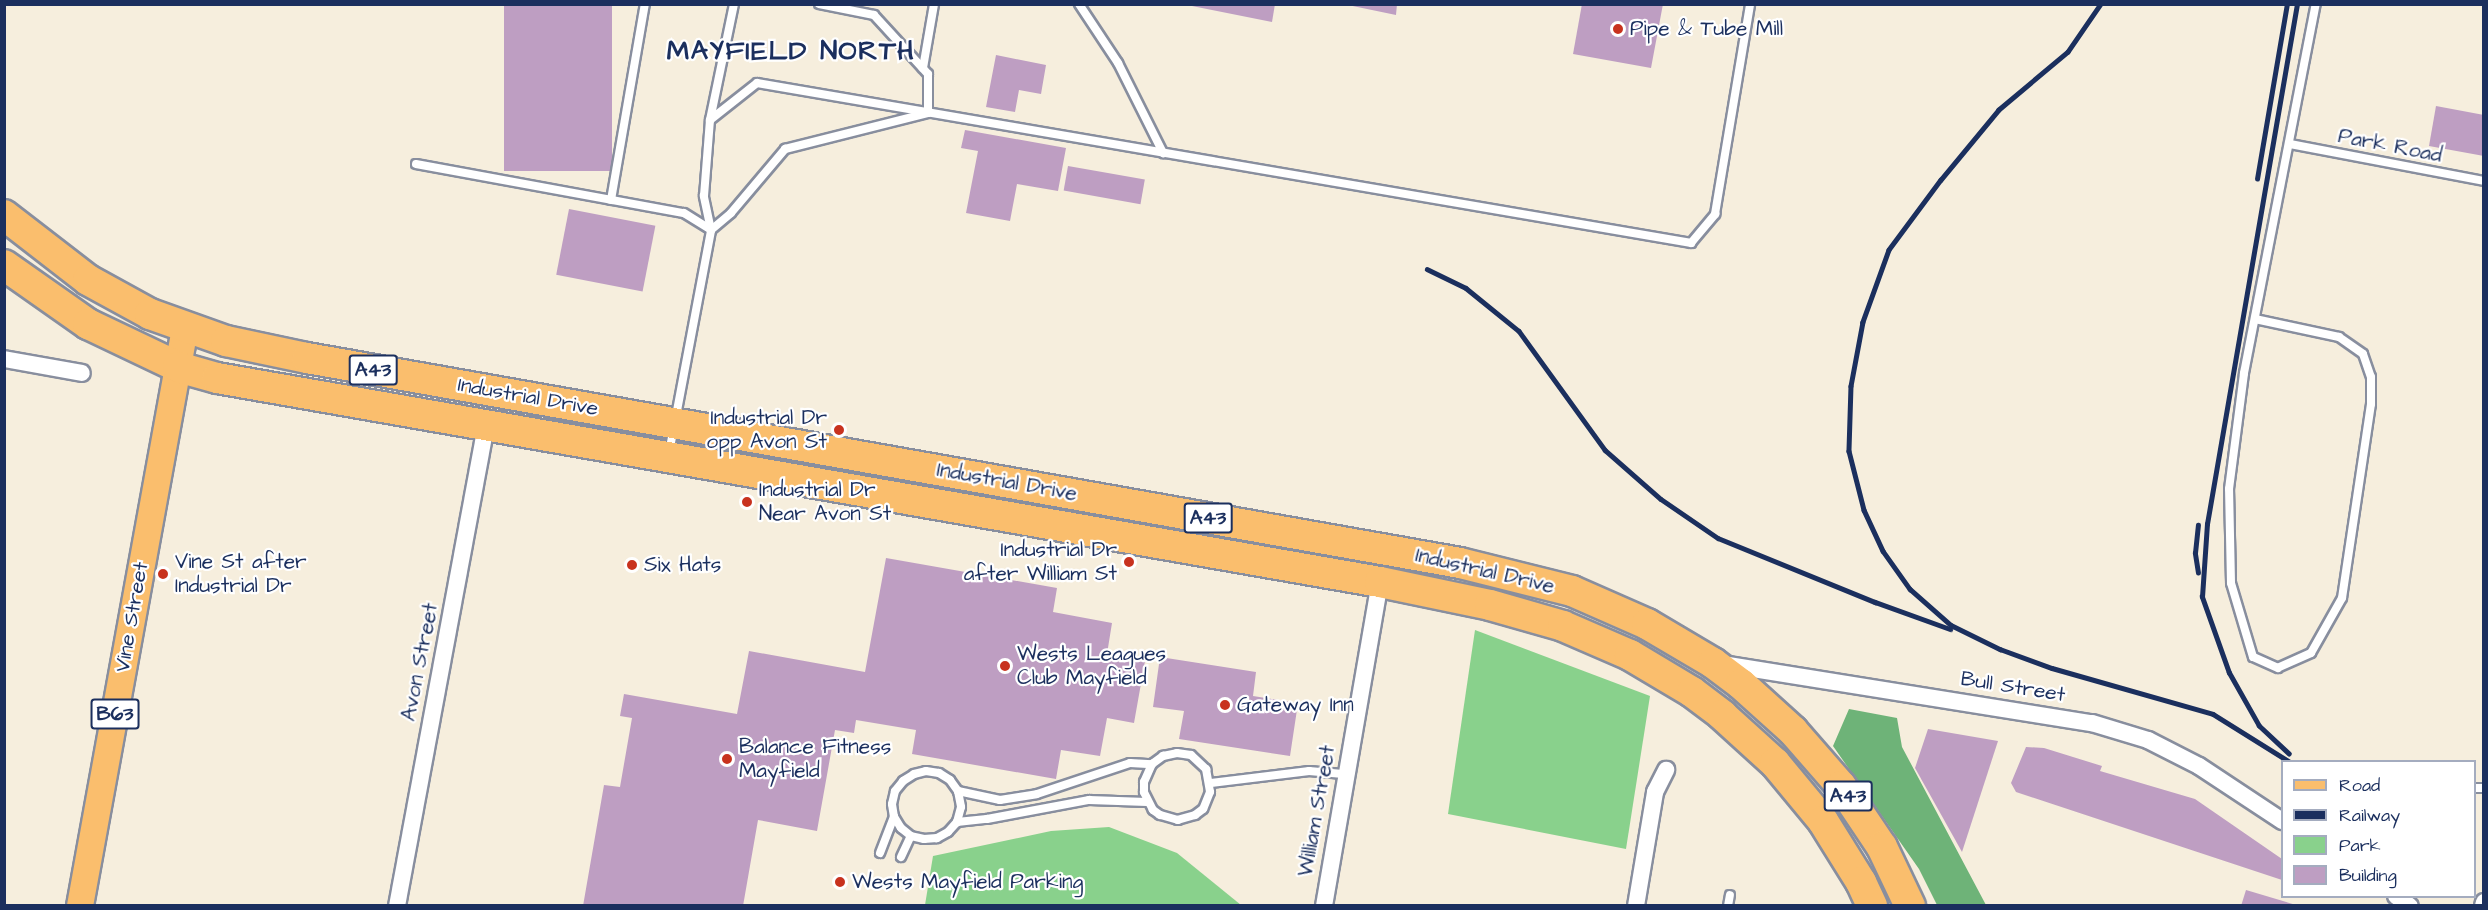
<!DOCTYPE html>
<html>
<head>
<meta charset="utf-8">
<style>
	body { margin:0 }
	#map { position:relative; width:2488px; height:910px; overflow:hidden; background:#f6eedd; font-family:"Architects Daughter",sans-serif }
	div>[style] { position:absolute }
	.green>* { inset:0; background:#89d18c }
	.forest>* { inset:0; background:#6eb378 }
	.building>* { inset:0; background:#be9ec2; transform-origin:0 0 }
	.roads { filter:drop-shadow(2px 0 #888e9e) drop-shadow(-2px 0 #888e9e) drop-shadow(0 2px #888e9e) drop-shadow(0 -2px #888e9e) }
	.lane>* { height:8px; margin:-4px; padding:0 4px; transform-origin:4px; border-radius:4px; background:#fff }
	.street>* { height:16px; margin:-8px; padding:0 8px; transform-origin:8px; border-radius:8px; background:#fff }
	.primary>* { height:26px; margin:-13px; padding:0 13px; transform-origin:13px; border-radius:13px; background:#fabe6d }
	.highway>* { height:30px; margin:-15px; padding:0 15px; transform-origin:15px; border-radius:15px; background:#fabe6d }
	.rail>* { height:4.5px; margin:-2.25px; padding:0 2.25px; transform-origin:2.25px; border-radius:2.25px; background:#1b2f5e }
	.dots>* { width:16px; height:16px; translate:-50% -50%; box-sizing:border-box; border:3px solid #fff; border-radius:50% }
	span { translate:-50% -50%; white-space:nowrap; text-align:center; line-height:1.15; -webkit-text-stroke:4.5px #fff; paint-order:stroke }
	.shield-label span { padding:2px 4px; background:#fff; border:2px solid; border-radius:4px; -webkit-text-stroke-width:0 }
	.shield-label { font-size:20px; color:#1b2f5e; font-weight:700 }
	.poi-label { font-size:21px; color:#1b2f5e }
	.left { translate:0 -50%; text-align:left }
	.right { translate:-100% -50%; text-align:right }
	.street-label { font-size:21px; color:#1b2f5e }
	.district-label { font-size:27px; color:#1b2f5e; font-weight:700; letter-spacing:1.5px }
	.frame { position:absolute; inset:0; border:6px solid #1b2f5e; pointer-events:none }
	.legend { position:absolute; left:2281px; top:760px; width:195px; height:138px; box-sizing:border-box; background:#fff; border:2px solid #a4acbf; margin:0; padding:8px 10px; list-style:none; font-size:18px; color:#1b2f5e }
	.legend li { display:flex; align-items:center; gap:12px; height:30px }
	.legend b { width:30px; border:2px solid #a4acbf }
</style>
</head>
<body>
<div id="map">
	<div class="green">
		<div style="clip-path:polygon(1475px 630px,1650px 696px,1626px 849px,1448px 814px)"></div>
		<div style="clip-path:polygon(1109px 827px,1177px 853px,1241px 905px,925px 905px,933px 856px,1051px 831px)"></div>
	</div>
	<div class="forest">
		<div style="clip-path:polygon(1849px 709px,1897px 718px,1902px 747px,1986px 905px,1937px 905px,1919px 869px,1833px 746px)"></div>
	</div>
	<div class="building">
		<div style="left:504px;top:4px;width:108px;height:167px"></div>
		<div style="clip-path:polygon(1182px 4px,1275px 4px,1272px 22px)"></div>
		<div style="clip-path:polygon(1343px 4px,1397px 4px,1396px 15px)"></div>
		<div style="clip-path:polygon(1582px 4px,1663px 4px,1651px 68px,1573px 54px)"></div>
		<div style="clip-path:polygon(996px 55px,1046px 65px,1041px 94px,1019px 90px,1015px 112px,986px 107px)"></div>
		<div style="clip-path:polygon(2436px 106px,2484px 115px,2484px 156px,2429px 146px)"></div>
		<div style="clip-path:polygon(965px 130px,1066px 148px,1058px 191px,1017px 184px,1010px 221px,966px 213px,978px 151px,961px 148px)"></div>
		<div style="left:1068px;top:166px;width:78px;height:25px;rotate:10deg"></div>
		<div style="left:569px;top:209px;width:88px;height:67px;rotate:11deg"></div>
		<div style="clip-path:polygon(886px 558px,1057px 588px,1053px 612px,1112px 623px,1107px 654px,1145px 661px,1134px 723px,1107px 718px,1100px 756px,1061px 750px,1056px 779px,912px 754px,916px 730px,856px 720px,854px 733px,835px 730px,817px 831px,758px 820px,743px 906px,583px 906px,604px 785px,620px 787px,632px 718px,620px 716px,624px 694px,737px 714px,749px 651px,865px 672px)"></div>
		<div style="clip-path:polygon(1160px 657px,1256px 672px,1253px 696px,1298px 703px,1290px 756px,1179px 739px,1184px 711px,1153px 707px)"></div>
		<div style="clip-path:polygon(1928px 729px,1998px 741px,1962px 852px,1915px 768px)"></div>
		<div style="clip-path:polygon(2026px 747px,2044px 748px,2102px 766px,2100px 771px,2195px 799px,2282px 859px,2282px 880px,2016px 792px,2011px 783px)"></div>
		<div style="clip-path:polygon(2246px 890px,2296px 905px,2296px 906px,2241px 906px)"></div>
	</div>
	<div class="roads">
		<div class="lane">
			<div style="left:1079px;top:4px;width:71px;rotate:56.5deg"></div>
			<div style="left:1118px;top:63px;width:101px;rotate:63.4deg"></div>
			<div style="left:923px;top:68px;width:65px;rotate:-80.2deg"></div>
			<div style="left:710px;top:120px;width:118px;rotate:-78.3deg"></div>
			<div style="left:2290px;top:144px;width:197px;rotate:10.8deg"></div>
			<div style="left:416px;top:164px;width:272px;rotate:10.4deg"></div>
			<div style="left:684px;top:213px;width:32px;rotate:32deg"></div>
			<div style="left:711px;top:230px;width:26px;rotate:-40deg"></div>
			<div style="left:731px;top:213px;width:84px;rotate:-49.8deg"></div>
			<div style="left:785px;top:149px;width:147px;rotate:-14.1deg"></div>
			<div style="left:928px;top:113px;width:39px;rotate:-90deg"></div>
			<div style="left:928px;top:74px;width:80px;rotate:-132.5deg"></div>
			<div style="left:874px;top:15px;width:56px;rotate:-168.7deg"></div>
			<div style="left:611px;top:200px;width:199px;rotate:-80.2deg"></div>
			<div style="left:2255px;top:319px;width:86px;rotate:12.1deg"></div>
			<div style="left:2339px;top:337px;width:29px;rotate:35deg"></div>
			<div style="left:2363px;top:354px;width:24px;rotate:71deg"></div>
			<div style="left:2371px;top:377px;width:27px;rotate:90deg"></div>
			<div style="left:2371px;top:404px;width:196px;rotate:98.5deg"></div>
			<div style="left:2342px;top:598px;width:63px;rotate:119.4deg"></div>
			<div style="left:2311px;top:653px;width:36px;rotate:156deg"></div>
			<div style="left:2278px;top:668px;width:27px;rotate:-156deg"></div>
			<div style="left:2253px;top:657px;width:77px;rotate:-106.6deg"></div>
			<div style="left:2231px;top:583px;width:94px;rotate:-91.2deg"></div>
			<div style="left:2229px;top:489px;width:117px;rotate:-82.6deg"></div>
			<div style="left:2244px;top:373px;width:376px;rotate:-79deg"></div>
			<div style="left:669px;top:453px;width:227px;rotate:-79.3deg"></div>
			<div style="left:711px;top:230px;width:35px;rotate:-102deg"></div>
			<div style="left:704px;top:196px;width:76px;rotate:-85.5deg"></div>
			<div style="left:710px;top:120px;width:60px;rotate:-38.2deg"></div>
			<div style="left:757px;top:83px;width:948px;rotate:9.72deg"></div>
			<div style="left:1691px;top:243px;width:38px;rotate:-50deg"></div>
			<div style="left:1715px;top:214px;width:213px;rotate:-80.5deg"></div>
			<div style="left:1211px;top:783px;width:99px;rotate:-7deg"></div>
			<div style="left:1309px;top:771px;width:37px;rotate:5deg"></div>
			<div style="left:2474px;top:788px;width:10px"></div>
			<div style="left:958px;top:791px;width:16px;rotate:79deg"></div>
			<div style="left:961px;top:807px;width:16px;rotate:105deg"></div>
			<div style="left:957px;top:822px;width:13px;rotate:132deg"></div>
			<div style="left:948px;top:832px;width:13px;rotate:151deg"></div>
			<div style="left:937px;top:838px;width:13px;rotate:176deg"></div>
			<div style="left:924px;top:839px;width:13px;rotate:-167deg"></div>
			<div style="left:911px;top:836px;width:13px;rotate:-141deg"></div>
			<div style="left:901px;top:828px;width:13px;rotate:-122deg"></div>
			<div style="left:894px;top:817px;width:13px;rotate:-99deg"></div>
			<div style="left:892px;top:804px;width:13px;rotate:-77deg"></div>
			<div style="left:895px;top:791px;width:13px;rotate:-51deg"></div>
			<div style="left:903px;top:781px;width:13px;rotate:-32deg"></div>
			<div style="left:914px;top:774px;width:12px;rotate:-14deg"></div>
			<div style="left:926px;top:771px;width:13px;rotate:9deg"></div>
			<div style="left:939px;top:773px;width:13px;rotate:32deg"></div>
			<div style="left:950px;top:780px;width:14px;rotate:54deg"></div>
			<div style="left:958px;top:791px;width:43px;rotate:12.1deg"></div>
			<div style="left:1000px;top:800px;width:37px;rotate:-9deg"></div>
			<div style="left:1037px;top:794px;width:98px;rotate:-18.4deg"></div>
			<div style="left:1130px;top:763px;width:22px;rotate:3deg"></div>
			<div style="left:1152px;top:764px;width:14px;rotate:-36deg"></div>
			<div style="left:1163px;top:756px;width:14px;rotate:-12deg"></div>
			<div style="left:1177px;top:753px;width:14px;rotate:8deg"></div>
			<div style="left:1191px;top:755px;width:21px;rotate:43deg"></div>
			<div style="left:1206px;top:769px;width:23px;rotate:80deg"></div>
			<div style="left:1210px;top:792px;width:18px;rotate:112deg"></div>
			<div style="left:1203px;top:809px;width:10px;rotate:143deg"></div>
			<div style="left:1195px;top:815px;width:18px;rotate:164deg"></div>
			<div style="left:1178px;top:820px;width:19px;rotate:-164deg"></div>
			<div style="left:1160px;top:815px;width:9px;rotate:-144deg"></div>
			<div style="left:1153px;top:810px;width:20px;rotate:-117deg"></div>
			<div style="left:1144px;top:792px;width:10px;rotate:-90deg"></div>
			<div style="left:1144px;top:782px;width:20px;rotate:-66deg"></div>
			<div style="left:957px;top:822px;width:30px;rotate:-6deg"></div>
			<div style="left:987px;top:819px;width:104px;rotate:-10.6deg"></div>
			<div style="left:1089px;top:800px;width:58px;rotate:2deg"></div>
			<div style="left:880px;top:853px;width:39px;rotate:-69deg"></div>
			<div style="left:901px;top:857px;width:23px;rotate:-65deg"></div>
			<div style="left:1728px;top:906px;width:11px;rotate:-80deg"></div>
		</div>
		<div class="street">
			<div style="left:4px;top:359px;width:79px;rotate:10.2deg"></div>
			<div style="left:1722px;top:664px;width:375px;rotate:9.1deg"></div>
			<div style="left:2092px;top:723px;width:59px;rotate:16.9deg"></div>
			<div style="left:2148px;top:740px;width:57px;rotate:27deg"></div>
			<div style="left:2199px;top:766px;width:100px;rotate:33.5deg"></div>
			<div style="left:2396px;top:896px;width:17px;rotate:36deg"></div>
			<div style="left:397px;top:906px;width:488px;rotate:-79.5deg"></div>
			<div style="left:1324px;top:906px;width:329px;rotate:-80.2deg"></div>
			<div style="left:1636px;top:906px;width:116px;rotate:-80.5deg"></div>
			<div style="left:1655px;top:792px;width:25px;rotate:-63deg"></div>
			<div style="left:2483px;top:906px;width:4px;rotate:-76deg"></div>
		</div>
		<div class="primary">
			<div style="left:80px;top:906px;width:587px;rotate:-79.7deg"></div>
		</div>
		<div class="highway">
			<div style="left:4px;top:215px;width:106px;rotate:37.7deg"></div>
			<div style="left:88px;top:280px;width:71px;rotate:28.7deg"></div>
			<div style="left:150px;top:314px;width:81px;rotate:19.6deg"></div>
			<div style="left:226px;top:341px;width:83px;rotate:11.9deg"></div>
			<div style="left:307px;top:358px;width:1171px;rotate:10.08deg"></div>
			<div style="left:1460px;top:563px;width:115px;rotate:14deg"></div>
			<div style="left:1572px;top:591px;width:82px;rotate:23.7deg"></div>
			<div style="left:1647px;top:624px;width:77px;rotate:30.6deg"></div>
			<div style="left:1713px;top:663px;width:35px;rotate:37deg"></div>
			<div style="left:1741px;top:684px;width:70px;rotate:42.1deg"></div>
			<div style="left:1793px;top:731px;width:73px;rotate:48.9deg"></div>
			<div style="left:1841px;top:786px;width:73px;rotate:56.1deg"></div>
			<div style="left:1882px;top:847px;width:65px;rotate:64.6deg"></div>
			<div style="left:4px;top:265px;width:103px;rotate:35.1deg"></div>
			<div style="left:88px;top:324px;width:100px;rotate:25.5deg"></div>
			<div style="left:178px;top:367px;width:41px;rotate:15.8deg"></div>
			<div style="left:217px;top:378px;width:1181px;rotate:9.95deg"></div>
			<div style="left:1380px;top:582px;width:112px;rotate:11.8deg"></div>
			<div style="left:1490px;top:605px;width:76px;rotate:16deg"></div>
			<div style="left:1563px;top:626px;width:73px;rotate:23.4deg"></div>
			<div style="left:1630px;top:655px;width:72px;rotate:30.8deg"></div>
			<div style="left:1692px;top:692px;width:38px;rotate:37deg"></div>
			<div style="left:1722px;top:715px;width:72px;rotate:42.2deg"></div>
			<div style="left:1775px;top:763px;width:75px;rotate:50.4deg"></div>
			<div style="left:1823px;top:821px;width:72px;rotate:58.1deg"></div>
			<div style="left:1861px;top:882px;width:26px;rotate:65deg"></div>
		</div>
	</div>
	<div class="rail">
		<div style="left:2101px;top:4px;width:58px;rotate:124.5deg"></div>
		<div style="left:2068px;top:52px;width:90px;rotate:140deg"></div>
		<div style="left:1999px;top:110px;width:91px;rotate:129.6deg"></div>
		<div style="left:1941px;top:180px;width:87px;rotate:126.6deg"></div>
		<div style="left:1889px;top:250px;width:77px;rotate:109.9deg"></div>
		<div style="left:1863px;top:322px;width:65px;rotate:100.6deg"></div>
		<div style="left:1851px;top:386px;width:65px;rotate:91.8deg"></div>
		<div style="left:1849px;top:451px;width:61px;rotate:75.7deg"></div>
		<div style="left:1864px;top:510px;width:45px;rotate:65.1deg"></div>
		<div style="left:1883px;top:551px;width:47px;rotate:54.6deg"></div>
		<div style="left:1910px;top:589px;width:55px;rotate:41.3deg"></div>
		<div style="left:1951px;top:625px;width:55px;rotate:26.1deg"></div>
		<div style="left:2000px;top:649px;width:55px;rotate:20.1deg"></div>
		<div style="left:2052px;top:668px;width:167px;rotate:15.9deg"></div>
		<div style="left:2213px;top:714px;width:91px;rotate:31.9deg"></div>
		<div style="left:2257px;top:179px;width:178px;rotate:-80.3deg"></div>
		<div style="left:1427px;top:269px;width:43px;rotate:26deg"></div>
		<div style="left:1466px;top:288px;width:68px;rotate:39.1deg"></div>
		<div style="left:1519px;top:331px;width:147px;rotate:54.1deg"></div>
		<div style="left:1605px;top:450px;width:74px;rotate:41.2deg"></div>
		<div style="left:1661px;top:499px;width:69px;rotate:34.4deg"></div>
		<div style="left:1718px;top:538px;width:170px;rotate:22.2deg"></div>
		<div style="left:1875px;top:602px;width:80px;rotate:19.8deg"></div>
		<div style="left:2198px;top:573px;width:20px;rotate:-99deg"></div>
		<div style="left:2195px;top:553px;width:28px;rotate:-84deg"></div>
		<div style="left:2289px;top:754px;width:41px;rotate:-137deg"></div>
		<div style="left:2259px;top:726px;width:61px;rotate:-119.5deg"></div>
		<div style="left:2229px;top:673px;width:81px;rotate:-109.6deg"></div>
		<div style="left:2202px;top:597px;width:73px;rotate:-86.1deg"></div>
		<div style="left:2207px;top:524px;width:528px;rotate:-80.18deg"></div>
	</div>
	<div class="dots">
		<div style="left:1618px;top:29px;background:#c8321e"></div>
		<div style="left:839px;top:430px;background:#c8321e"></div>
		<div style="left:747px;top:502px;background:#c8321e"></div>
		<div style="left:1129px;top:562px;background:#c8321e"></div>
		<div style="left:632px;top:565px;background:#c8321e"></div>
		<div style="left:163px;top:574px;background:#c8321e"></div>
		<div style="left:1005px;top:666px;background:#c8321e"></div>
		<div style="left:1225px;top:705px;background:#c8321e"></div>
		<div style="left:727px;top:759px;background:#c8321e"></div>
		<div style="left:840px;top:882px;background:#c8321e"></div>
	</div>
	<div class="shield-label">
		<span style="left:373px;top:370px">A43</span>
		<span style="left:1208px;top:518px">A43</span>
		<span style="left:115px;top:714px">B63</span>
		<span style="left:1848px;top:796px">A43</span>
	</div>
	<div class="poi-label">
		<span class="left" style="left:1630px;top:29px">Pipe &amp; Tube Mill</span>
		<span class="right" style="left:827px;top:430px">Industrial Dr<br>opp Avon St</span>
		<span class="left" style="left:759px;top:502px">Industrial Dr<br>Near Avon St</span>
		<span class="right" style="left:1117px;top:562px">Industrial Dr<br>after William St</span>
		<span class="left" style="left:175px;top:574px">Vine St after<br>Industrial Dr</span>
		<span class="left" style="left:644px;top:565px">Six Hats</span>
		<span class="left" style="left:1017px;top:666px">Wests Leagues<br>Club Mayfield</span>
		<span class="left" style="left:1237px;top:705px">Gateway Inn</span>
		<span class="left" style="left:739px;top:759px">Balance Fitness<br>Mayfield</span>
		<span class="left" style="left:852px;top:882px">Wests Mayfield Parking</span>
	</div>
	<div class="street-label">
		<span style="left:2390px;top:146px;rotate:11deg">Park Road</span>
		<span style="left:528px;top:397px;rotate:10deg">Industrial Drive</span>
		<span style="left:1007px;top:482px;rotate:10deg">Industrial Drive</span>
		<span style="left:1485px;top:571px;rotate:13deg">Industrial Drive</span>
		<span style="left:132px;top:617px;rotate:-80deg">Vine Street</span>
		<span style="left:420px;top:662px;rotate:-79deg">Avon Street</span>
		<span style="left:2013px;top:687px;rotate:9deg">Bull Street</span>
		<span style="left:1317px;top:811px;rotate:-80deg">William Street</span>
	</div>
	<div class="district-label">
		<span style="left:791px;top:52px">MAYFIELD NORTH</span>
	</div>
	<div class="frame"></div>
	<ul class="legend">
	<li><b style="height:8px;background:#fabe6d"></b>Road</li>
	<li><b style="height:8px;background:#1b2f5e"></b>Railway</li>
	<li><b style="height:16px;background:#89d18c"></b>Park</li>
	<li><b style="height:16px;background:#be9ec2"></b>Building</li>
	</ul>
</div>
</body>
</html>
